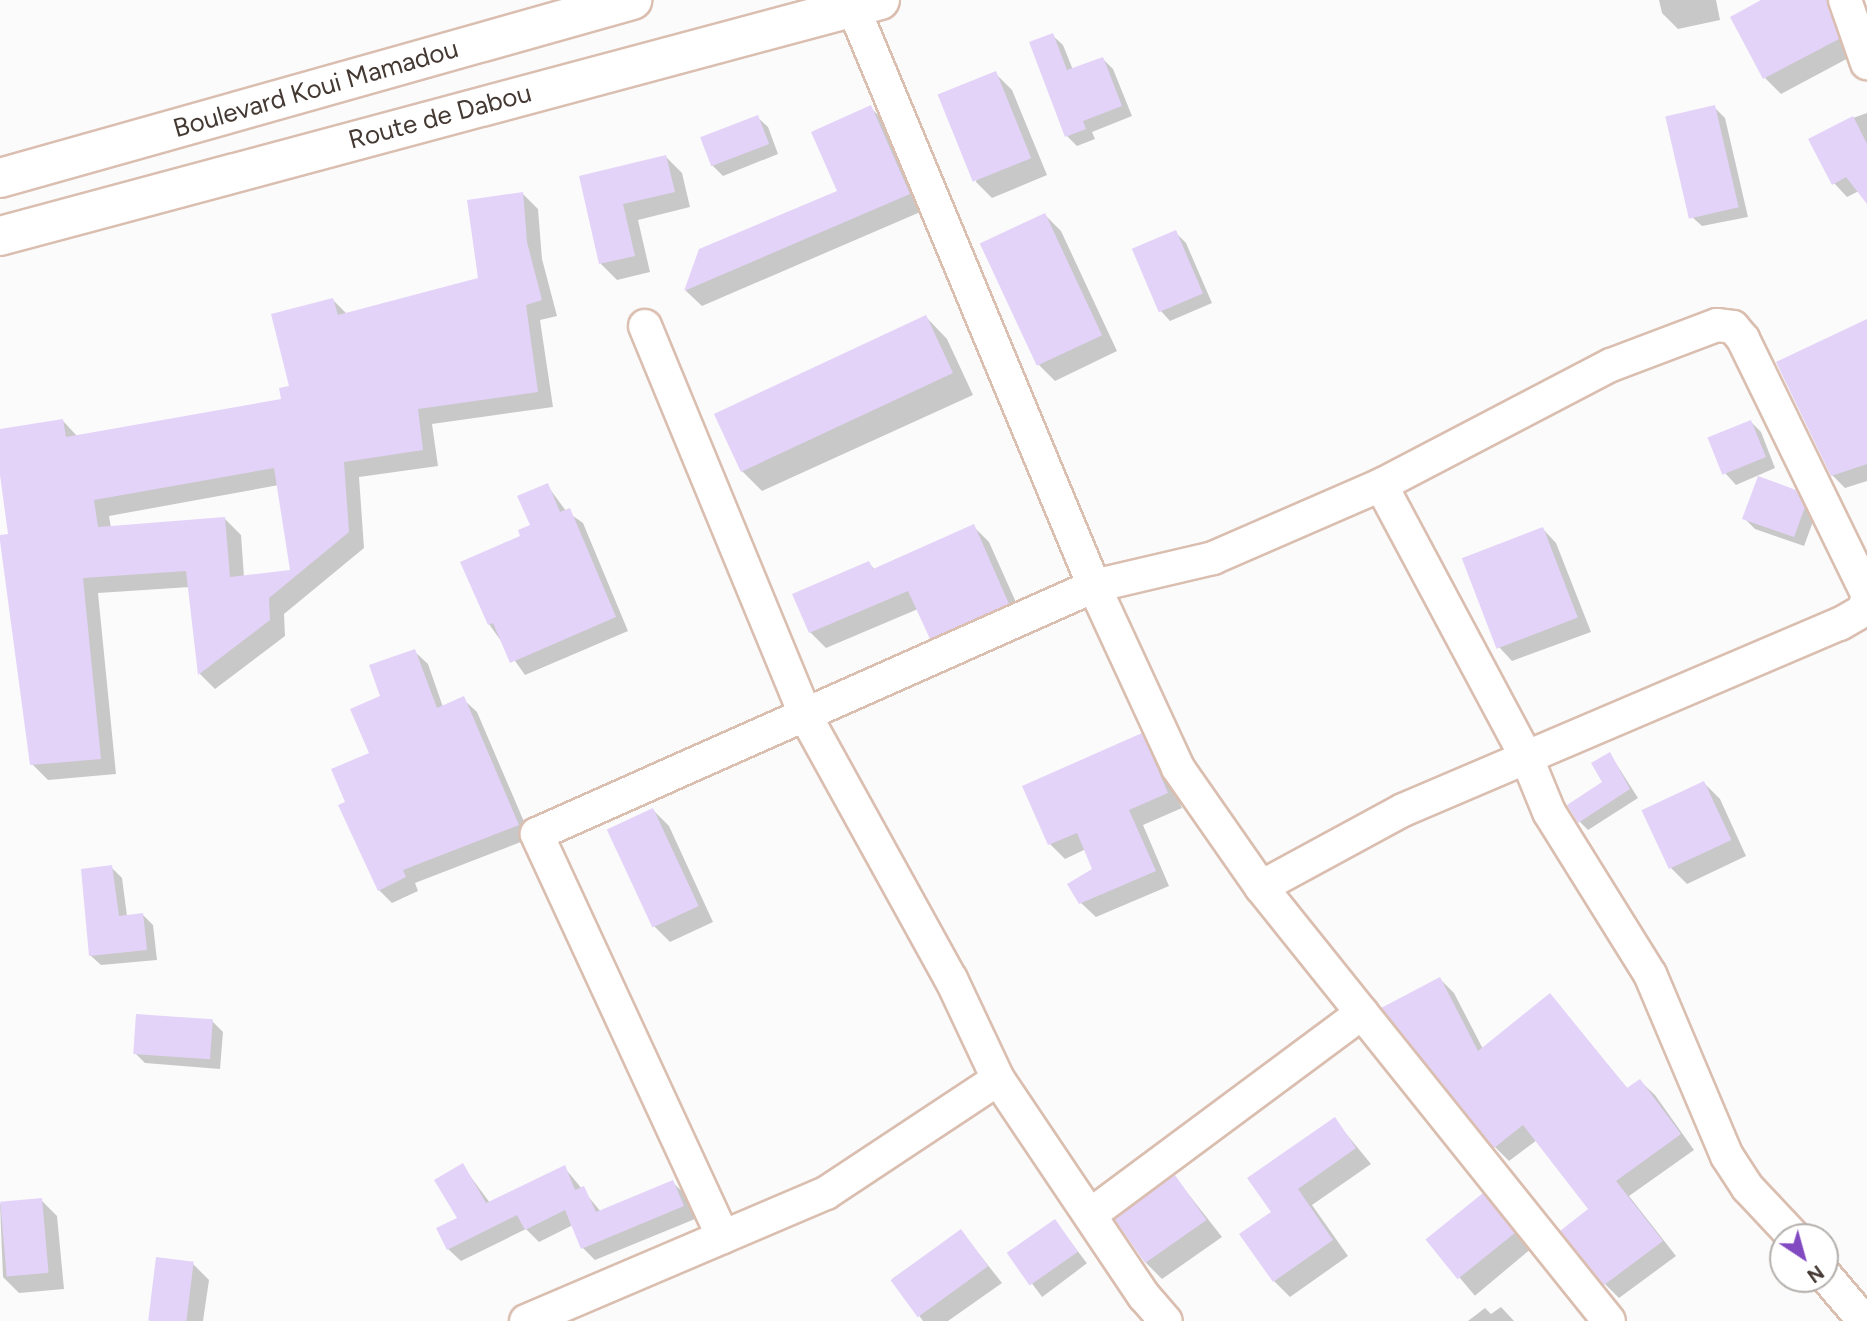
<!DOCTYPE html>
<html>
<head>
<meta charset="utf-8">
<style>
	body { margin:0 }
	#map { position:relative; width:1867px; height:1321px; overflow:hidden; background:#fbfbfb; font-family:Figtree,sans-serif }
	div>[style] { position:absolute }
	.shadow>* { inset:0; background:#0003; transform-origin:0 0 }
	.building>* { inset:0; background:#e4d3f9; transform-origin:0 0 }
	.roads { filter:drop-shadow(2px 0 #dabeb0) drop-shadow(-2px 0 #dabeb0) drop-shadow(0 2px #dabeb0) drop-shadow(0 -2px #dabeb0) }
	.minor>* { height:32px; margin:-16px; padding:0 16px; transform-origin:16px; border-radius:16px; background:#fff }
	.primary>* { height:38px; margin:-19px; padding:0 19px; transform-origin:19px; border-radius:19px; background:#fff }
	span { translate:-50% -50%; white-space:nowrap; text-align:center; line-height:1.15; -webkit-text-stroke:7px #fff; paint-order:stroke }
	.street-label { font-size:26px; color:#443933 }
	.north { position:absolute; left:1769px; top:1223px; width:70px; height:70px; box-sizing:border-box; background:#fff; border:2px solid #b4b0ad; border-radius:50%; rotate:144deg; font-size:19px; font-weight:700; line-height:28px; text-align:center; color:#443933 }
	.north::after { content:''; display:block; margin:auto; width:24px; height:32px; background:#824ac1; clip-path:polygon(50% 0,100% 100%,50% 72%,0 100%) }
</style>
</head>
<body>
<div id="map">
	<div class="shadow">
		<div style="clip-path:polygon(1659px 0,1716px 0,1720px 20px,1678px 29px,1662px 13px)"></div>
		<div style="clip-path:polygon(1765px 0,1835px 0,1854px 55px,1781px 94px,1765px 78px,1732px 17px)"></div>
		<div style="clip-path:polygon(1052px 35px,1063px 45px,1073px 70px,1103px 59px,1113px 69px,1132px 116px,1092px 132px,1095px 139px,1077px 146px,1067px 136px)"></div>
		<div style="clip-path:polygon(996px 74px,1012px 90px,1047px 175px,992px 198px,976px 182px)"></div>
		<div style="clip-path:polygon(870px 107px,886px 123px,925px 210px,702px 306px,686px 291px,700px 250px,839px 192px)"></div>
		<div style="clip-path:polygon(1714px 107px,1725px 118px,1748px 217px,1702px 226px,1691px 216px)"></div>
		<div style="clip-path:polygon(1867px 113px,1867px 199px,1859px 191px,1847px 197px,1834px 183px,1853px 118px)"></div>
		<div style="clip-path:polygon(757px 117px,768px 127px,778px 154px,723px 176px,712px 165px,702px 138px)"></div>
		<div style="clip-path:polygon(666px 157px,682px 173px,690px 207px,638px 220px,650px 272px,617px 280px,601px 264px,581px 177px)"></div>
		<div style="clip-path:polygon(evenodd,523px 194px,538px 209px,542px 259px,557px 316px,540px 320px,553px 407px,432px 424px,438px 466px,359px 477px,364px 548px,284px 614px,285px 636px,215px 689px,200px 674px,190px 587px,98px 593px,116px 774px,48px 780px,32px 764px,0 431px,63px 421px,78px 437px,283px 400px,333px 300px,347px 314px,480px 280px,523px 194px,279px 485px,292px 572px,244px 577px,241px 535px,225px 519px,111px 528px,109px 516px,279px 485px)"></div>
		<div style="clip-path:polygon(1045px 215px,1061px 231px,1117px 351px,1055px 381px,1039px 365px)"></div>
		<div style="clip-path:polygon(1176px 233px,1186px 243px,1212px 303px,1170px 321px,1160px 310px,1135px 250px)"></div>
		<div style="clip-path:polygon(926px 317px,947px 339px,973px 395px,762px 491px,741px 470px)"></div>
		<div style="clip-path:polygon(1867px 321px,1867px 481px,1845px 488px,1832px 475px)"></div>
		<div style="clip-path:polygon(1751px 422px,1761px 432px,1775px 468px,1736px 485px,1726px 474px,1711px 438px)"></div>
		<div style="clip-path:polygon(547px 485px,566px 511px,583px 523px,628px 631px,525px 675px,489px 624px)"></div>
		<div style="clip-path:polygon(1795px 492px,1814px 519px,1804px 546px,1755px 529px,1744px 518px)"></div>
		<div style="clip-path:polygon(973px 526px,989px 542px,1024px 620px,947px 654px,931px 638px,918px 609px,826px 648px,810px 632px,869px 563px,875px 570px)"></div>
		<div style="clip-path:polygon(1543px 529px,1556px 543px,1591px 632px,1512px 661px,1499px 647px)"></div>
		<div style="clip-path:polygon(414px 651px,428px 664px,443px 707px,463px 699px,477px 712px,531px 838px,415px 883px,418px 891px,392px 903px,379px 890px,347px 803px,371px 754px,382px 697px)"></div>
		<div style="clip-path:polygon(1141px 736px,1156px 750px,1182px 808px,1143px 825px,1169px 886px,1096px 917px,1081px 903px,1095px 870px,1086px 849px,1065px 859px,1050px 844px)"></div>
		<div style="clip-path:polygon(1610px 754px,1638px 798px,1588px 830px,1580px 822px,1604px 783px)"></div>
		<div style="clip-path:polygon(1704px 783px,1720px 799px,1746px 856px,1687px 884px,1671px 868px,1644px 812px)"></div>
		<div style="clip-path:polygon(653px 810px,669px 826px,713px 922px,670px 942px,654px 926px)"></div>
		<div style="clip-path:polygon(111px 867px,122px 878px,127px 916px,143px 915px,153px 925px,157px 960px,101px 965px,90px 955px)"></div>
		<div style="clip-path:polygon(1440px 979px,1454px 993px,1483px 1049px,1550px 995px,1628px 1089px,1640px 1081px,1655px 1095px,1694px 1150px,1629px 1196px,1676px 1256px,1619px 1298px,1605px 1284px,1590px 1210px,1537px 1140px,1509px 1161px,1495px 1147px)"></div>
		<div style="clip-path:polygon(212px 1021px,223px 1032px,220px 1069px,145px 1063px,135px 1053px)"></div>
		<div style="clip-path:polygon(1334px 1119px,1371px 1164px,1312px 1205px,1348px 1256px,1290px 1297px,1274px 1281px,1273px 1213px)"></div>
		<div style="clip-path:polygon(462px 1165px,490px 1203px,564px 1167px,601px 1212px,672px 1182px,685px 1194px,695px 1219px,595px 1260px,583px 1248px,573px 1225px,539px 1242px,526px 1229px,461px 1261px,448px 1249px,459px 1218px)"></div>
		<div style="clip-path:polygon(1175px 1177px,1222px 1237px,1162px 1279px,1146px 1263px)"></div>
		<div style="left:1483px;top:1195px;width:72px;height:71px;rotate:50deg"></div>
		<div style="clip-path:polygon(41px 1200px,57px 1216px,64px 1289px,19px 1293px,3px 1277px,0 1204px)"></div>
		<div style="left:1055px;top:1221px;width:53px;height:56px;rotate:53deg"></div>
		<div style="clip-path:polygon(961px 1231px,1002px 1283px,948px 1321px,923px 1321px,892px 1279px)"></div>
		<div style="clip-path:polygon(193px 1264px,209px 1280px,203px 1321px,150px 1321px)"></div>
		<div style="clip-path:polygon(1501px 1307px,1514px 1321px,1468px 1321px,1485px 1308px,1491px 1314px)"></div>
	</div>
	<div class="building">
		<div style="clip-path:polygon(1761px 0,1827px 0,1839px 39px,1763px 79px,1730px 17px)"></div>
		<div style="clip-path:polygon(1053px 33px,1067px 70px,1103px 57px,1122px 106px,1083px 121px,1086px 129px,1065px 137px,1029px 42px)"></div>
		<div style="left:996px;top:71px;width:94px;height:63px;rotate:68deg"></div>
		<div style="clip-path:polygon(871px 105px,910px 194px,684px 291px,699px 249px,837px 191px,811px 132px)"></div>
		<div style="left:1715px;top:105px;width:105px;height:51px;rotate:77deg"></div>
		<div style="left:758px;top:115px;width:31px;height:62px;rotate:69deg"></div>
		<div style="clip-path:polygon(1853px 116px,1867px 144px,1867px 204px,1846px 177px,1832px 185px,1808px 139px)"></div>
		<div style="clip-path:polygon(666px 155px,675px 192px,623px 204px,635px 256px,599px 264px,579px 176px)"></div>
		<div style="clip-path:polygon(evenodd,523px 192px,527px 242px,542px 300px,526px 305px,538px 392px,418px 409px,423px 450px,344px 462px,349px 532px,269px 598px,270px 620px,198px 675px,186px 571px,83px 578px,101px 759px,30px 765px,0 541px,0 535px,8px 534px,0 475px,0 429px,63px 419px,66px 437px,281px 399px,279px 388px,289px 386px,271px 314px,333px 298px,338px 315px,478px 278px,467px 200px,523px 192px,274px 468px,290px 570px,230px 577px,225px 517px,98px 527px,94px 500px,274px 468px)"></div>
		<div style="left:1045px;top:213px;width:135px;height:72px;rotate:65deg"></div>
		<div style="left:1176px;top:230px;width:69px;height:48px;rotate:67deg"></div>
		<div style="left:926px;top:315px;width:64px;height:234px;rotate:65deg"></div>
		<div style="clip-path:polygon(1867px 319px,1867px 464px,1831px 476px,1776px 362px)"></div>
		<div style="left:1751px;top:420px;width:40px;height:47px;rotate:68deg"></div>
		<div style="clip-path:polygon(1758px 476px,1796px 490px,1805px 507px,1794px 537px,1742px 519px)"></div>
		<div style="clip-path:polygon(548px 483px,560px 512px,570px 508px,616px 617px,510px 663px,493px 623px,488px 625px,460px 562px,520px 536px,518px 530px,530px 525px,517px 496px)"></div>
		<div style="clip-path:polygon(974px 524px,1009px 604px,930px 639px,908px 591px,809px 633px,792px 594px,869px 561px,873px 569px)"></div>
		<div style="left:1543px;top:527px;width:97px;height:87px;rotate:69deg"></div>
		<div style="clip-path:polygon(415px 649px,437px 708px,464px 696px,519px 825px,403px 870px,406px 877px,378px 891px,338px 805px,345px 802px,331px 769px,369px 753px,350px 709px,380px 696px,369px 665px)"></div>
		<div style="clip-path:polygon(1142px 733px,1168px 793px,1129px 810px,1156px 871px,1079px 904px,1067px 884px,1092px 869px,1077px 833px,1048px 845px,1022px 786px)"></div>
		<div style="clip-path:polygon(1610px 752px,1630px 789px,1578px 823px,1567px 805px,1602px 782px,1591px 763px)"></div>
		<div style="left:1704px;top:781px;width:65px;height:69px;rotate:65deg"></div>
		<div style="left:653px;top:808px;width:108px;height:51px;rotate:65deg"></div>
		<div style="clip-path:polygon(112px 865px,119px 916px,143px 913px,147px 950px,89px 956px,81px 869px)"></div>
		<div style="clip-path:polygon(1440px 977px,1478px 1051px,1550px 993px,1627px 1088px,1640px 1079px,1681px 1134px,1616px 1181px,1663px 1241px,1604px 1285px,1560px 1231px,1588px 1209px,1523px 1125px,1494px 1148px,1381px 1008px)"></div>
		<div style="left:136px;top:1014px;width:77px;height:40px;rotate:4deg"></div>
		<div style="clip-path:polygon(1335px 1117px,1356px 1148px,1298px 1189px,1333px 1240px,1273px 1282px,1239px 1234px,1271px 1212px,1247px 1178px)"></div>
		<div style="clip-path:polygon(463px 1163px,486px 1203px,565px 1165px,575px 1190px,584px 1186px,596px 1212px,673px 1180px,684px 1206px,581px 1249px,565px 1210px,525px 1230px,517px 1215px,447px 1250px,436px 1228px,457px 1218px,434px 1180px)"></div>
		<div style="left:1175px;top:1175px;width:55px;height:75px;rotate:55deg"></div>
		<div style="left:1483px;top:1193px;width:51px;height:74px;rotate:51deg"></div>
		<div style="left:42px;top:1198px;width:75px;height:42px;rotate:85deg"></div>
		<div style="left:1055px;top:1219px;width:40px;height:59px;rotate:55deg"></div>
		<div style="left:961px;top:1229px;width:46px;height:87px;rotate:54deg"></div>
		<div style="left:156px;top:1257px;width:38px;height:64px;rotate:7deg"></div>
	</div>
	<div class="roads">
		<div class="minor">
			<div style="left:1845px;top:0;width:67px;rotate:70.8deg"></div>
			<div style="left:853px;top:7px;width:627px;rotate:67.4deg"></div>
			<div style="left:1094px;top:586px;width:200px;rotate:65.2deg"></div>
			<div style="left:1178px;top:768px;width:145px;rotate:55.1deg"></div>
			<div style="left:1261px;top:887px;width:556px;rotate:51.28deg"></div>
			<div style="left:645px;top:326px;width:421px;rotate:67.6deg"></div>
			<div style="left:805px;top:715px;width:302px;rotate:61.1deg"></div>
			<div style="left:951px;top:979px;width:110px;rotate:64.8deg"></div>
			<div style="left:998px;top:1079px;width:262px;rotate:56.1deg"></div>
			<div style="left:1144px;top:1296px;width:33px;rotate:49deg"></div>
			<div style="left:1381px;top:485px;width:307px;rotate:61.9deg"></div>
			<div style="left:1526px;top:756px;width:61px;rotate:67.7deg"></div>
			<div style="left:1549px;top:812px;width:191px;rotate:58.1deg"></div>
			<div style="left:1650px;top:974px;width:198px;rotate:67.1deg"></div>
			<div style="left:1727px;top:1156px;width:38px;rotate:57deg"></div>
			<div style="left:1748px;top:1188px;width:67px;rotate:46.8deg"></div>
			<div style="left:1261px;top:887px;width:162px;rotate:-28.5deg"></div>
			<div style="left:1403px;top:810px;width:475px;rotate:-23.1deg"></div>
			<div style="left:1840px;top:624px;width:28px;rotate:-30deg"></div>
			<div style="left:1864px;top:610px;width:12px;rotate:-76deg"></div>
			<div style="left:1090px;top:1215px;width:339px;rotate:-36.6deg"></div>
			<div style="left:723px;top:1237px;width:444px;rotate:-114.8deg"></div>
			<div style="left:537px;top:834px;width:610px;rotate:-24deg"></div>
			<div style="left:1094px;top:586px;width:122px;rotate:-13.2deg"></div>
			<div style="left:1213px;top:558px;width:183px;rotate:-23.5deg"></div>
			<div style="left:1381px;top:485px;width:259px;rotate:-27.6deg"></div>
			<div style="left:1611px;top:365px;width:113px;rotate:-20.7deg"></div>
			<div style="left:1717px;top:325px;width:16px;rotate:7deg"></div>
			<div style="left:1733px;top:327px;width:16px;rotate:50deg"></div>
			<div style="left:1743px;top:339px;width:283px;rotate:64deg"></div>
			<div style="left:1825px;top:1275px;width:60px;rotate:49.7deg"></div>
			<div style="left:526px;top:1321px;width:326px;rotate:-23.1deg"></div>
			<div style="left:826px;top:1193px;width:206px;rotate:-33.5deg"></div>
		</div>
		<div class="primary">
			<div style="left:0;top:178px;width:657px;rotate:-15.73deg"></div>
			<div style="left:0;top:236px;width:911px;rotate:-15.01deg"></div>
		</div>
	</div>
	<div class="street-label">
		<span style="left:316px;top:89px;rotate:-16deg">Boulevard Koui Mamadou</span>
		<span style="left:440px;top:117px;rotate:-15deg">Route de Dabou</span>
	</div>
	<div class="north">N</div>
</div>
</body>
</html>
